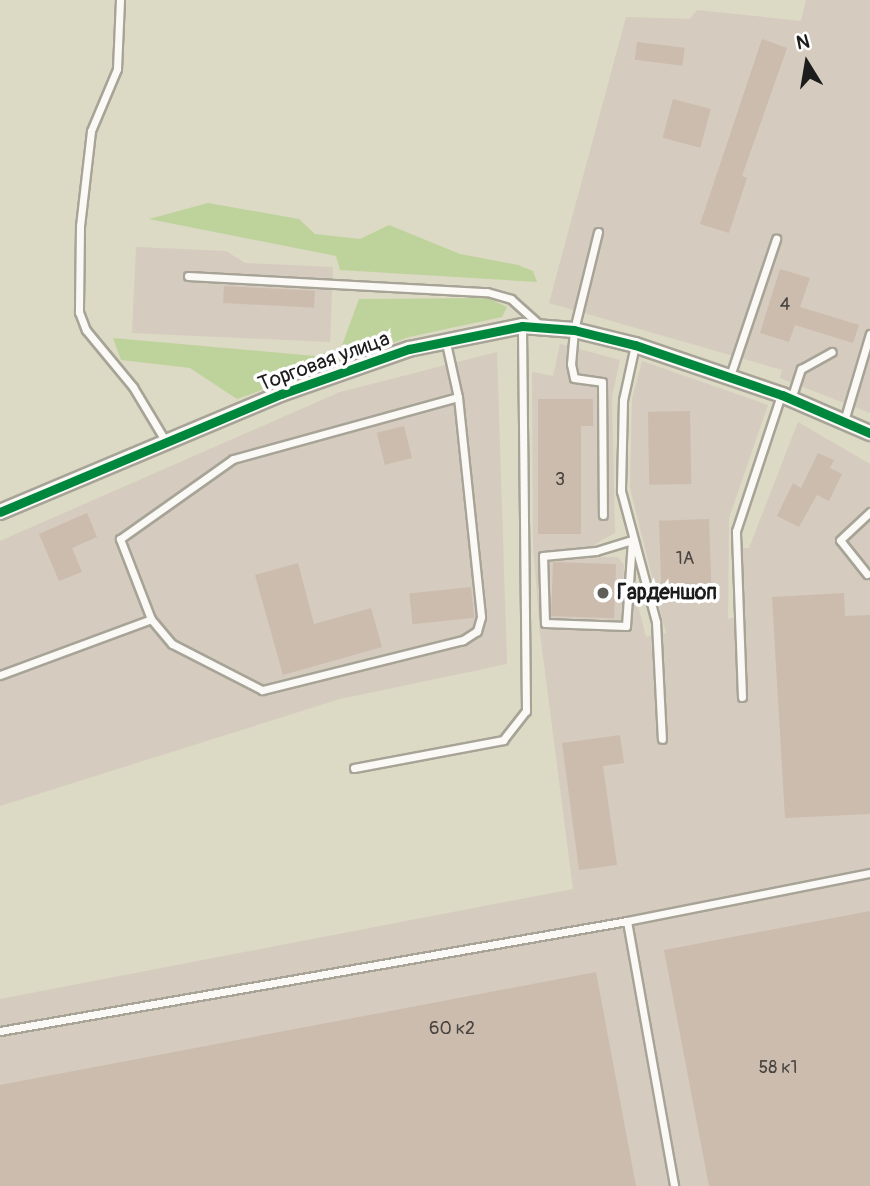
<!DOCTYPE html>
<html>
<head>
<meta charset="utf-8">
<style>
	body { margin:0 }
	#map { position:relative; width:870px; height:1186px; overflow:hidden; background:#dcd9c4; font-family:Pangolin,sans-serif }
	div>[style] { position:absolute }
	.industrial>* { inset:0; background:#d5cbbf }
	.green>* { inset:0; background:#bed39b }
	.building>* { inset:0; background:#ccbcad; transform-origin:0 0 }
	.roads { filter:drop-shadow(2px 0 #a7a497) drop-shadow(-2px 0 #a7a497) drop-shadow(0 2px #a7a497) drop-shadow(0 -2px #a7a497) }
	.lane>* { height:7px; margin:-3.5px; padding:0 3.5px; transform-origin:3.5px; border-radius:3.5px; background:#faf9f6 }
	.street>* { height:14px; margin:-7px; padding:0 7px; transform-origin:7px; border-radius:7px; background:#faf9f6 }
	.cycleway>* { height:9px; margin:-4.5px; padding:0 4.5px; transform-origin:4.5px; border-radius:4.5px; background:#00873e }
	.dots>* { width:19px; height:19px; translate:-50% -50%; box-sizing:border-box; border:4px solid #fff; border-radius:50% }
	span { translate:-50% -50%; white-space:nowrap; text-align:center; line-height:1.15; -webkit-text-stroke:7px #fff; paint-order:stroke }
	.number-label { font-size:18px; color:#484440 }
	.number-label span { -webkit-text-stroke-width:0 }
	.street-label { font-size:21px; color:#1c1c1c }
	.poi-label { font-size:21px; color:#1c1c1c; font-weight:700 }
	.left { translate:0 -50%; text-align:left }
	.north { position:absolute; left:772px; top:28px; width:70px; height:70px; -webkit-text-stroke:5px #fff; paint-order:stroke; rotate:349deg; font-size:19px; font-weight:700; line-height:28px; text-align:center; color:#1c1c1c }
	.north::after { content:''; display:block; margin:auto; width:24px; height:32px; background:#1c1c1c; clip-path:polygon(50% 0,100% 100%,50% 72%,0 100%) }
</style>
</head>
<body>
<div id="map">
	<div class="industrial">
		<div style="clip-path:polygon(806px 0,870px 0,870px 413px,780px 378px,782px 370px,549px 303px,626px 17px,690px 19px,697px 10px,801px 21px)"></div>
		<div style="clip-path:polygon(136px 247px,226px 251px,245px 263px,333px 267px,330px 342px,132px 333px)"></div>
		<div style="clip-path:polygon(560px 344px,620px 360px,612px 397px,615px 533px,595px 544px,598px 557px,618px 557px,624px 565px,623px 604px,632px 605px,633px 586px,646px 637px,666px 633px,630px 488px,632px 399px,642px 361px,768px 405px,729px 518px,728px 619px,740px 616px,741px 548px,749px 548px,798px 422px,870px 464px,870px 1186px,0 1186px,0 999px,573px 889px,540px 633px,533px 544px,532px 372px,553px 376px)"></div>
		<div style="clip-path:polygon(497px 352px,507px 664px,340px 699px,0 806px,0 541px,340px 392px)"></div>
	</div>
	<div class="green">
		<div style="clip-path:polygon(208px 203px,299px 219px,315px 234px,360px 239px,389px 225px,460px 254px,518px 265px,533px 271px,537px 282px,340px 270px,336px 256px,149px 219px)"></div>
		<div style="clip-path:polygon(488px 298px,507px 307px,502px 317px,409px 337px,237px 399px,190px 368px,121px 360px,113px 338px,315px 356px,341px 348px,359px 299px)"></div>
	</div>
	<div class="building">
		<div style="clip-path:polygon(762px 39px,787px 48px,742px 176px,747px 178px,729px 233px,700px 224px)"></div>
		<div style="left:637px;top:42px;width:48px;height:18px;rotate:7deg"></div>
		<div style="left:673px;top:99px;width:39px;height:40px;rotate:15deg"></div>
		<div style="clip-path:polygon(780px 269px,810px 278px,800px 307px,859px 325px,853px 343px,795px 325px,789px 342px,760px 333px)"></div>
		<div style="left:224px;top:286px;width:91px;height:17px;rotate:3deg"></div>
		<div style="clip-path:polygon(538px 399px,593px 399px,593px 426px,581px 426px,581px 534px,538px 534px)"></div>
		<div style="left:690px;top:411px;width:73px;height:42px;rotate:89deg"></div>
		<div style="left:404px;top:426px;width:33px;height:28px;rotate:76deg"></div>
		<div style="clip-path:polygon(818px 453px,834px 460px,830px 468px,842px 474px,829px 501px,817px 495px,799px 527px,777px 516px,793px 483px,801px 488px)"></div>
		<div style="clip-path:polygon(87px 513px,97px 537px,72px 548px,82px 572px,59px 581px,39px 534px)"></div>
		<div style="left:709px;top:519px;width:79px;height:50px;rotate:88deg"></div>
		<div style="left:553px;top:562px;width:63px;height:54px;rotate:2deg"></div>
		<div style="clip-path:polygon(298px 563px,314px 624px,371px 608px,382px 647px,283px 675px,255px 575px)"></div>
		<div style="left:471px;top:587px;width:31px;height:62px;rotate:84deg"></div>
		<div style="clip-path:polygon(844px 593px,845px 616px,870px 615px,870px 814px,785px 818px,772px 597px)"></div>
		<div style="clip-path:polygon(620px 735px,624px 763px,603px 766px,617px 865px,579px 870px,562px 743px)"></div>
		<div style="clip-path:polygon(870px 911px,870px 1186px,709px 1186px,664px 950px)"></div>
		<div style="clip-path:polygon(596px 972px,636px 1186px,0 1186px,0 1085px)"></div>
	</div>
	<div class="roads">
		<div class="lane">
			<div style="left:120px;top:0;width:69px;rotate:92.5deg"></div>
			<div style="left:117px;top:69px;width:67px;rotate:112.8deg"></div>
			<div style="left:91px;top:131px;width:96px;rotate:96.6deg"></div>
			<div style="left:80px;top:226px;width:86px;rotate:90.7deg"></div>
			<div style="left:79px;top:312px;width:19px;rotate:69deg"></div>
			<div style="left:86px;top:330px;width:74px;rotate:50.5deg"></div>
			<div style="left:133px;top:387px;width:64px;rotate:59deg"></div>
			<div style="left:598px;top:232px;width:101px;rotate:103.8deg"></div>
			<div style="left:574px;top:330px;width:34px;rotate:95deg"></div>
			<div style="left:571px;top:364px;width:14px;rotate:78deg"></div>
			<div style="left:574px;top:378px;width:28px;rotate:8deg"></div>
			<div style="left:602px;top:382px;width:133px;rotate:89.6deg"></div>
			<div style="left:188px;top:276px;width:299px;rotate:3.1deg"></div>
			<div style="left:487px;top:292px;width:25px;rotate:16deg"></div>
			<div style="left:511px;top:299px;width:39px;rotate:42deg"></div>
			<div style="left:446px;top:343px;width:55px;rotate:77.5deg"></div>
			<div style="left:458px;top:397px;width:221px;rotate:84deg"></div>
			<div style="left:481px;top:617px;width:15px;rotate:106deg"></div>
			<div style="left:477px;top:631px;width:17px;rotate:147deg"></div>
			<div style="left:463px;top:640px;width:207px;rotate:166deg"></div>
			<div style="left:262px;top:690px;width:101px;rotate:-152.9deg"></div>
			<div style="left:172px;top:644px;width:33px;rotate:-130deg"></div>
			<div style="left:151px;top:619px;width:86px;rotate:-111.2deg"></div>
			<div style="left:120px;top:539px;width:138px;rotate:-35.3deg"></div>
			<div style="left:233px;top:459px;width:233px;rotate:-15.4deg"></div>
			<div style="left:635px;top:345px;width:56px;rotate:102.3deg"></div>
			<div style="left:623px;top:400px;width:91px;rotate:91.3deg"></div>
			<div style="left:621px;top:491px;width:136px;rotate:75deg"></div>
			<div style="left:656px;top:622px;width:117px;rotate:87.1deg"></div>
			<div style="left:730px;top:376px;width:145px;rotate:-71.4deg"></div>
			<div style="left:791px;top:399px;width:32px;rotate:-72deg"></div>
			<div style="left:801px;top:369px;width:35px;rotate:-29deg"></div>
			<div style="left:844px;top:421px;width:91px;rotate:-73.4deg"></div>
			<div style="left:632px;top:540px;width:86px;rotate:94deg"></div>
			<div style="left:626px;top:626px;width:81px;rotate:-177.9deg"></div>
			<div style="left:545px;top:623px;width:67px;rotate:-91.7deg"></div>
			<div style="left:543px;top:556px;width:53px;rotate:-5.4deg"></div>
			<div style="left:596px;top:551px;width:38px;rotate:-17deg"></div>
			<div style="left:867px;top:574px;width:43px;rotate:-128.5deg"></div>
			<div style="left:840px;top:540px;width:41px;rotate:-43deg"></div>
			<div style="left:0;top:675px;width:161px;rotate:-20.3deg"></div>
			<div style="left:742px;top:697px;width:166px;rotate:-92.1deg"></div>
			<div style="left:736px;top:531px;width:143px;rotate:-71.7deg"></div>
			<div style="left:354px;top:768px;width:152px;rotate:-10.6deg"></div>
			<div style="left:503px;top:740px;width:37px;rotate:-52deg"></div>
			<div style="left:526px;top:711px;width:384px;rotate:-90.6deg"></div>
			<div style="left:627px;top:921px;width:269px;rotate:79.9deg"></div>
			<div style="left:0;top:1031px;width:637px;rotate:-9.95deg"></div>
			<div style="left:627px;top:921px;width:248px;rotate:-11.2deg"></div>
		</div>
		<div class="street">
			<div style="left:0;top:512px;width:305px;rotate:-22.8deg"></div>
			<div style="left:281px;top:394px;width:136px;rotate:-19.4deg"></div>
			<div style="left:409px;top:349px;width:115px;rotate:-11.5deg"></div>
			<div style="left:522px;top:326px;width:52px;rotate:4.4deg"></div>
			<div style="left:574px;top:330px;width:63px;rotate:13.8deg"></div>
			<div style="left:635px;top:345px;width:155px;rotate:18.8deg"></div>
			<div style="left:782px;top:395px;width:96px;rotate:23.4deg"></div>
		</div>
	</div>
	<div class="cycleway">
		<div style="left:0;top:512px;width:305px;rotate:-22.8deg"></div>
		<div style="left:281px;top:394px;width:136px;rotate:-19.4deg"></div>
		<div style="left:409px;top:349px;width:115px;rotate:-11.5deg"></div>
		<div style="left:522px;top:326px;width:52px;rotate:4.4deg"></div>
		<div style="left:574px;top:330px;width:63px;rotate:13.8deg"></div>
		<div style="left:635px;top:345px;width:155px;rotate:18.8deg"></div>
		<div style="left:782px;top:395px;width:96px;rotate:23.4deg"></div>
	</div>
	<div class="dots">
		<div style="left:603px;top:593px;background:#5f5e57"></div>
	</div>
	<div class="number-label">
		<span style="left:785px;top:305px">4</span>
		<span style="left:560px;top:480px">3</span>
		<span style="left:685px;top:559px">1А</span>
		<span style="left:452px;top:1029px">60 к2</span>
		<span style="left:778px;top:1068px">58 к1</span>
	</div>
	<div class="street-label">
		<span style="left:324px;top:362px;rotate:-20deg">Торговая улица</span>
	</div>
	<div class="poi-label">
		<span class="left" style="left:617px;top:593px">Гарденшоп</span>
	</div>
	<div class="north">N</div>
</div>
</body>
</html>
